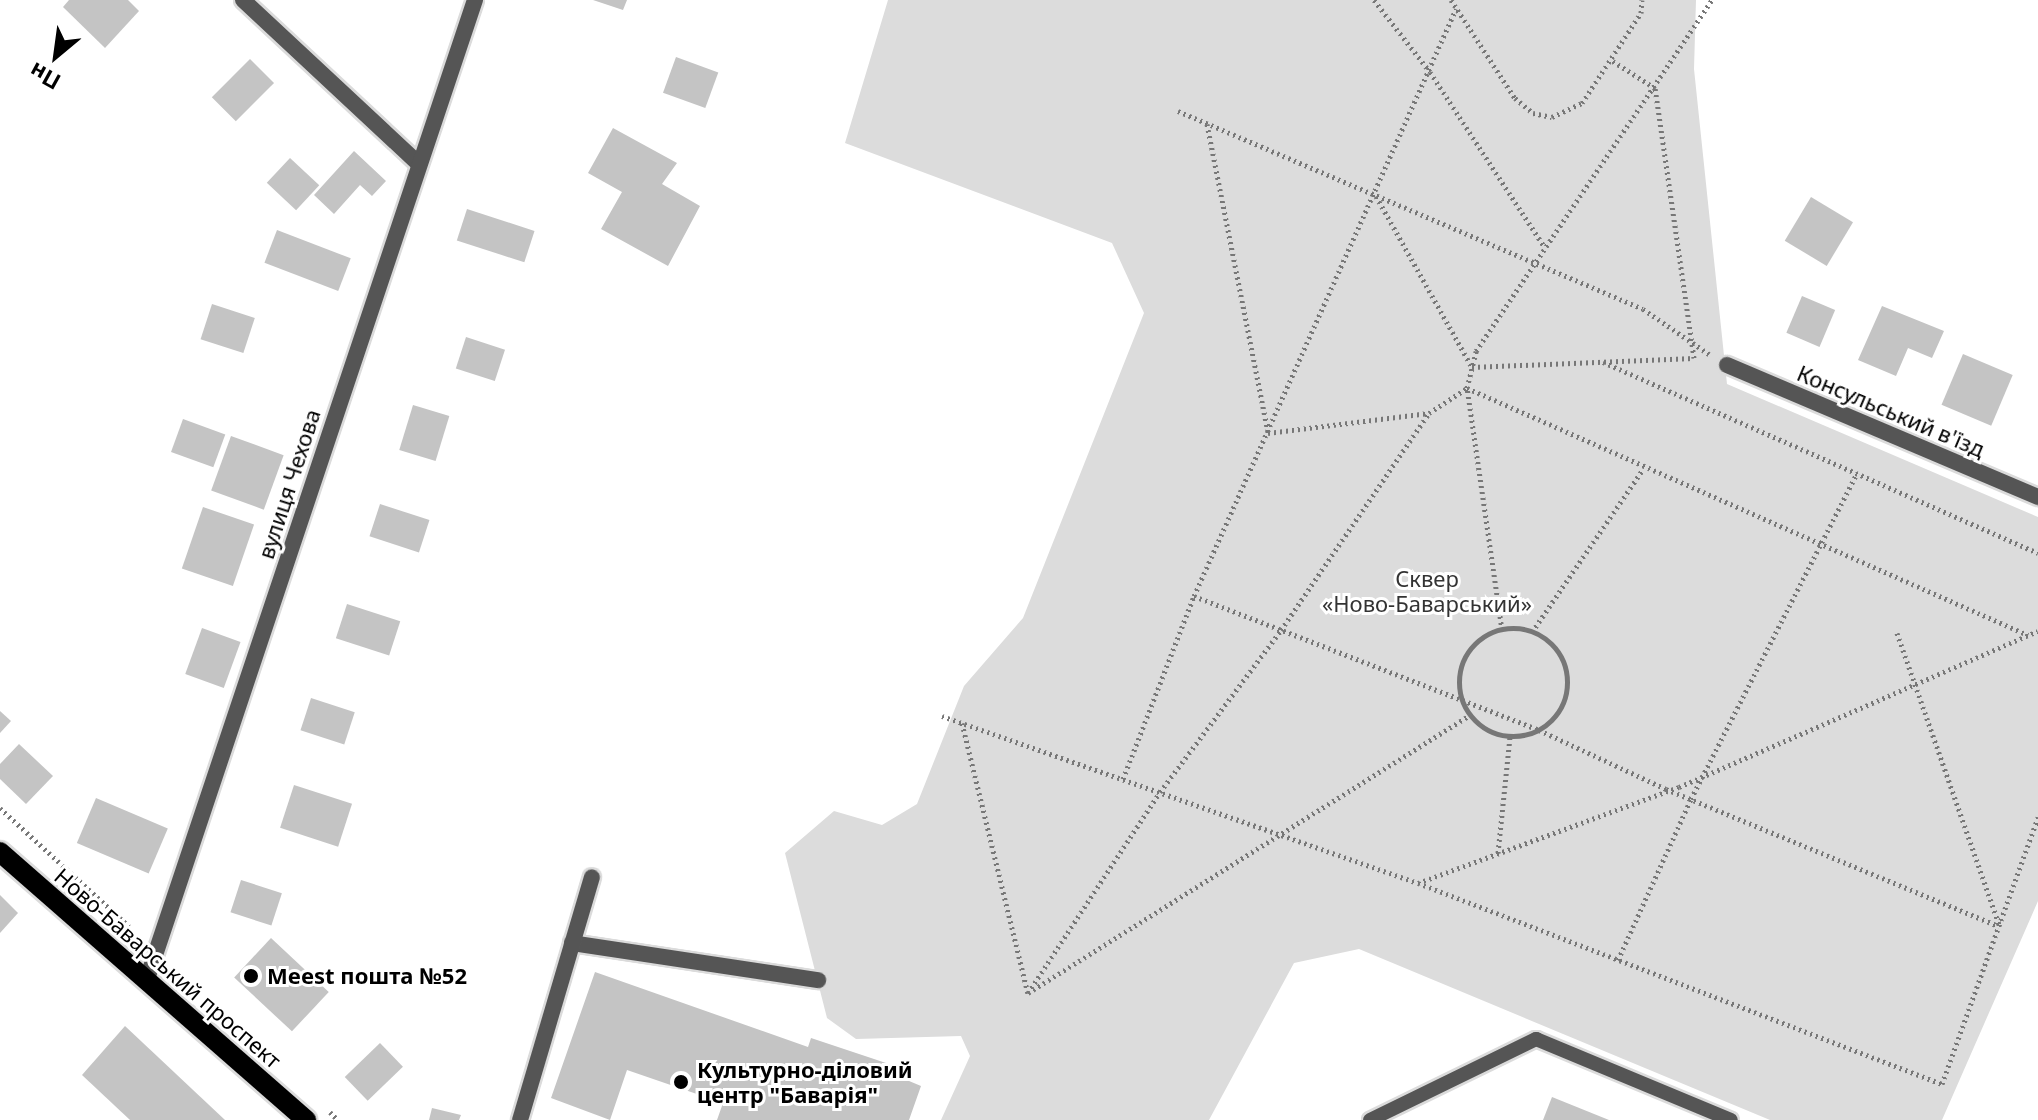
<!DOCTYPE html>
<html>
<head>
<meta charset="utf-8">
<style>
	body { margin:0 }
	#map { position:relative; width:2038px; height:1120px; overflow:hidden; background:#fff; font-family:"Noto Sans",sans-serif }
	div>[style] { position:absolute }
	.green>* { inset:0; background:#dcdcdc }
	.building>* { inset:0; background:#c4c4c4; transform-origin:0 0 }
	.path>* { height:5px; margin-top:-2.5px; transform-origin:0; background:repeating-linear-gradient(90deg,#777 0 2px,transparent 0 6px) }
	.path>.ring { margin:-2.5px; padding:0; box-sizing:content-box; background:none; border:5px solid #777; border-radius:50% }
	.roads { filter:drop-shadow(2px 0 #dbdbdb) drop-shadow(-2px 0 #dbdbdb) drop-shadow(0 2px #dbdbdb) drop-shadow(0 -2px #dbdbdb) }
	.service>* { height:14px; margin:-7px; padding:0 7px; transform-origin:7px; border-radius:7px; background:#555 }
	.minor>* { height:16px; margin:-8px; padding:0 8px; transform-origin:8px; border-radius:8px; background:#555 }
	.primary>* { height:20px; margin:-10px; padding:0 10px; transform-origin:10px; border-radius:10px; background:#000 }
	.dots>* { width:22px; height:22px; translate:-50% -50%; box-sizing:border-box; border:4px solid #fff; border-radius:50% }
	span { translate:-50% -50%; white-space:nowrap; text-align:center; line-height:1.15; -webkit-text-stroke:6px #fff; paint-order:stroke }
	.street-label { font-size:22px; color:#000 }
	.park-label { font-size:22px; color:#333 }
	.poi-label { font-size:22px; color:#000; font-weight:700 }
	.left { translate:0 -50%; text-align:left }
	.north { position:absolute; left:16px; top:16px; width:80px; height:80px; -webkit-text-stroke:6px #fff; paint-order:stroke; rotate:209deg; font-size:22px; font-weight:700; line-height:32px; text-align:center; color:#000 }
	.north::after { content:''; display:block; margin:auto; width:28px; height:36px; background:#000; clip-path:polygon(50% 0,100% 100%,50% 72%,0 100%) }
</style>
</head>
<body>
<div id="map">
	<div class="green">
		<div style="clip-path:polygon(888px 0,1696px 0,1694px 69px,1727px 384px,2038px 517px,2038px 901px,1942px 1120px,1770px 1120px,1359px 949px,1294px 963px,1209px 1120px,941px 1120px,970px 1056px,961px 1036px,856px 1039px,827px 1018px,785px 853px,834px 811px,882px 825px,917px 804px,964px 686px,1023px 618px,1144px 313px,1112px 243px,845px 143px)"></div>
	</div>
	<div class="building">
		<div style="clip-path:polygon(69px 0,128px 0,139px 11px,105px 48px,63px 7px)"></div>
		<div style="clip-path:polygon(593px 0,627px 0,623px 10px)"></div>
		<div style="left:676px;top:57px;width:45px;height:38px;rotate:20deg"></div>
		<div style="left:250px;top:59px;width:34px;height:54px;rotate:45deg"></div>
		<div style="clip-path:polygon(613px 128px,677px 163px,662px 184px,700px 206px,668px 266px,601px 229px,622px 192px,588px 173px)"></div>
		<div style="clip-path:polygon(354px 151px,386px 181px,372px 196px,360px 185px,334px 214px,314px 195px)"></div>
		<div style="left:290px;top:158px;width:40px;height:34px;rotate:43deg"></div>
		<div style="left:1811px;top:197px;width:49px;height:51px;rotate:31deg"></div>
		<div style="left:467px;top:209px;width:71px;height:33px;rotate:18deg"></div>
		<div style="left:277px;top:230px;width:79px;height:35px;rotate:21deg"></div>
		<div style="left:1802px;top:296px;width:36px;height:40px;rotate:23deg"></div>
		<div style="left:212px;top:304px;width:45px;height:37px;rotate:18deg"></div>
		<div style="clip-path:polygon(1882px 306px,1944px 331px,1932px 358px,1908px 348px,1896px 376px,1858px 360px)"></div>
		<div style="left:466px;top:337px;width:41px;height:33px;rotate:18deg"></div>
		<div style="left:1963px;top:354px;width:54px;height:55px;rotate:23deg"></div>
		<div style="left:413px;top:405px;width:38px;height:47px;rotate:17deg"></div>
		<div style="left:183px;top:419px;width:45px;height:35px;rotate:20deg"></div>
		<div style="left:231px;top:436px;width:56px;height:58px;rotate:20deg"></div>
		<div style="left:380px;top:504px;width:52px;height:34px;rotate:18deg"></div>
		<div style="left:203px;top:507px;width:54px;height:65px;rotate:19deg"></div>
		<div style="left:347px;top:604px;width:56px;height:36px;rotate:18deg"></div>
		<div style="left:202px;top:628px;width:41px;height:49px;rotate:20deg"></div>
		<div style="left:311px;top:698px;width:46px;height:34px;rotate:18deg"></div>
		<div style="clip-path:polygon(0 711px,11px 721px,0 733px)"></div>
		<div style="clip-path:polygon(19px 744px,53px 776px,26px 804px,0 779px,0 764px)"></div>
		<div style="left:294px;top:785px;width:61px;height:45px;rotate:18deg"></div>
		<div style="left:96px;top:798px;width:78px;height:49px;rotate:23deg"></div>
		<div style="left:241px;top:880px;width:43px;height:34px;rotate:18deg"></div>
		<div style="clip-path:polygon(0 895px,18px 913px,0 933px)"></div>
		<div style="left:271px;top:938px;width:79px;height:54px;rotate:43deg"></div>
		<div style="clip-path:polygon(595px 972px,808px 1047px,811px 1038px,892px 1065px,890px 1073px,921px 1086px,909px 1120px,717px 1120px,723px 1103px,627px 1070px,610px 1120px,551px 1098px)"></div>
		<div style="clip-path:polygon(125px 1026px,225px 1120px,130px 1120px,82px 1075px)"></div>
		<div style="left:380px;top:1043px;width:33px;height:49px;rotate:46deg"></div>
		<div style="clip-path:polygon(1552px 1097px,1609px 1120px,1543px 1120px)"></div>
		<div style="clip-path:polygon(432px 1108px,461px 1115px,459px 1120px,429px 1120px)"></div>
	</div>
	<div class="path">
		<div style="left:1374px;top:0;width:91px;rotate:52.1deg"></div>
		<div style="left:1430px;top:72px;width:210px;rotate:56.8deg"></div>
		<div style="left:1451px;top:0;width:117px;rotate:56.9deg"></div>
		<div style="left:1515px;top:98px;width:23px;rotate:40deg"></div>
		<div style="left:1533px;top:113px;width:19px;rotate:12deg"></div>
		<div style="left:1552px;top:117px;width:33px;rotate:-25deg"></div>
		<div style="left:1582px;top:103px;width:108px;rotate:-56.8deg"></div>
		<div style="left:1641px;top:13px;width:13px;rotate:-86deg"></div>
		<div style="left:1178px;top:111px;width:505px;rotate:23.06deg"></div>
		<div style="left:1643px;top:309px;width:80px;rotate:34.3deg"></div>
		<div style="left:1207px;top:124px;width:315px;rotate:78.8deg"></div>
		<div style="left:1268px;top:433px;width:162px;rotate:-7.1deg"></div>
		<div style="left:1376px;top:196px;width:196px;rotate:60.7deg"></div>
		<div style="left:1472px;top:367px;width:222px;rotate:-2.3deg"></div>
		<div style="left:1694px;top:358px;width:273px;rotate:-98.2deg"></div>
		<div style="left:1655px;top:88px;width:52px;rotate:-147.5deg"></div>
		<div style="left:1603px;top:362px;width:475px;rotate:23.7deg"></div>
		<div style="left:1194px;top:596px;width:370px;rotate:21.2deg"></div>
		<div style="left:1539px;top:730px;width:140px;rotate:24.9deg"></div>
		<div style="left:1666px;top:789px;width:360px;rotate:22.4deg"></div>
		<div class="ring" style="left:1459px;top:628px;width:103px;height:103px"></div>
		<div style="left:1502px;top:630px;width:245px;rotate:-98.2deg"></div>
		<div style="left:1467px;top:388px;width:38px;rotate:-76deg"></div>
		<div style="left:1476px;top:351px;width:423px;rotate:-56.1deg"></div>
		<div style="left:1532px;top:632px;width:197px;rotate:-55.7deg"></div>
		<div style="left:1897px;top:633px;width:309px;rotate:70.7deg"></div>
		<div style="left:942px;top:716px;width:504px;rotate:19.33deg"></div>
		<div style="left:1418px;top:883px;width:561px;rotate:20.99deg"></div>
		<div style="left:1942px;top:1084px;width:284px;rotate:-70.2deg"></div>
		<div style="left:962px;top:723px;width:278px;rotate:76.3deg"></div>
		<div style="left:1028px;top:993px;width:522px;rotate:-32.17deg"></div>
		<div style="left:1123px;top:779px;width:196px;rotate:-68.8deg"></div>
		<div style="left:1194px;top:596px;width:643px;rotate:-65.95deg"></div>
		<div style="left:0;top:808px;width:175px;rotate:42.5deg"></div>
		<div style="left:1498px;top:853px;width:117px;rotate:-84.1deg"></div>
		<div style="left:1418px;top:883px;width:278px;rotate:-20.2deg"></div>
		<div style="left:1679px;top:787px;width:391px;rotate:-23.5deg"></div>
		<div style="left:1618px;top:960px;width:177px;rotate:-65.6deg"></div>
		<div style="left:1691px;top:799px;width:366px;rotate:-63deg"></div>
		<div style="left:1028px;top:993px;width:240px;rotate:-56.7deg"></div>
		<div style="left:1160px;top:792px;width:202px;rotate:-53.2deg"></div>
		<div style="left:1281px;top:630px;width:263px;rotate:-55.7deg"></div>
		<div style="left:1429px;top:413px;width:45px;rotate:-33.3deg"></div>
		<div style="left:1467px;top:388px;width:613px;rotate:23.76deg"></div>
		<div style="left:330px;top:1112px;width:11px;rotate:45deg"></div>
	</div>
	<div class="roads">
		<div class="service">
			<div style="left:1370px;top:1120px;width:185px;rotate:-26deg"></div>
			<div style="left:1536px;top:1039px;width:211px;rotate:22.6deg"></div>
		</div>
		<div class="minor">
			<div style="left:243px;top:0;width:241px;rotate:43deg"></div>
			<div style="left:1727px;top:365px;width:338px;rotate:23deg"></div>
			<div style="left:572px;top:943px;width:249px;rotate:8.6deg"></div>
			<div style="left:146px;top:982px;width:1036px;rotate:-71.48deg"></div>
			<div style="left:520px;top:1120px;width:253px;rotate:-73.5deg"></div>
		</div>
		<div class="primary">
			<div style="left:0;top:852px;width:407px;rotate:41.2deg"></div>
		</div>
	</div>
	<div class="dots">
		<div style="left:251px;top:976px;background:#000"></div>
		<div style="left:681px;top:1082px;background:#000"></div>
	</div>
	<div class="street-label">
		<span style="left:1891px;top:411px;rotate:23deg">Консульський в'їзд</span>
		<span style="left:289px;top:484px;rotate:-72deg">вулиця Чехова</span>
		<span style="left:168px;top:968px;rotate:41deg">Ново-Баварський проспект</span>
	</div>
	<div class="park-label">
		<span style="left:1427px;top:591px">Сквер<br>«Ново-Баварський»</span>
	</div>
	<div class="poi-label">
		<span class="left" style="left:267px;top:976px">Meest пошта №52</span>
		<span class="left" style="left:697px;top:1082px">Культурно-діловий<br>центр "Баварія"</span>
	</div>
	<div class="north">Пн</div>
</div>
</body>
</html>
